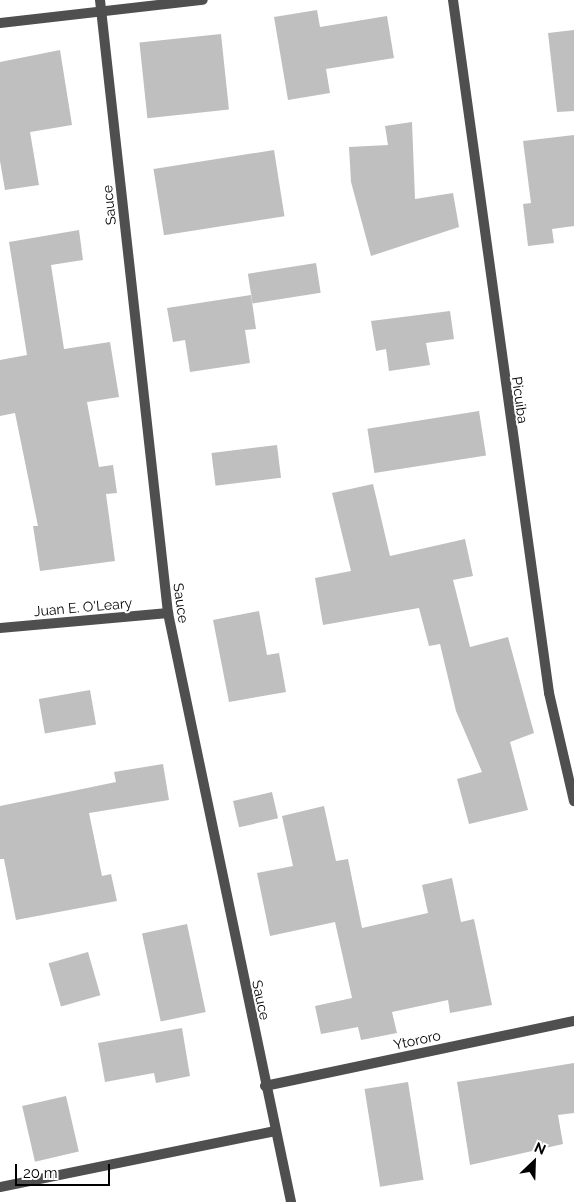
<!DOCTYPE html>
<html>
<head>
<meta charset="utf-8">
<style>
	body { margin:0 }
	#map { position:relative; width:574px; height:1202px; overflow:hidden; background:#fff; font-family:Raleway,sans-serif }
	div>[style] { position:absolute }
	.building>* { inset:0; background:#bfbfbf; transform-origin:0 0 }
	.street>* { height:10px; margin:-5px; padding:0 5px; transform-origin:5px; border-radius:5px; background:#4f4f4f }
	span { translate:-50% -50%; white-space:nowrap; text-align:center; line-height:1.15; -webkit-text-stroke:4px #fff; paint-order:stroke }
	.street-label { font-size:14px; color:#000 }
	.north { position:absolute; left:509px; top:1137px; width:50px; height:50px; -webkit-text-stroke:4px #fff; paint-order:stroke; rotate:24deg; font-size:14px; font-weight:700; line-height:20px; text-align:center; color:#000 }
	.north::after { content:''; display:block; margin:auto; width:18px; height:22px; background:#000; clip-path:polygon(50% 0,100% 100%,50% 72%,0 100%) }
	.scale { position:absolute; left:15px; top:1164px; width:95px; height:22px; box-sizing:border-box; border:2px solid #000; border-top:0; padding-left:6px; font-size:15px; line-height:18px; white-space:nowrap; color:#000; -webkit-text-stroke:4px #fff; paint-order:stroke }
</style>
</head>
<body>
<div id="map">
	<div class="building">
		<div style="clip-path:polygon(317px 10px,320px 27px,387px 16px,394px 58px,326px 69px,330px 93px,288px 100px,274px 17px)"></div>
		<div style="clip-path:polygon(574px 30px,574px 111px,557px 112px,548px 33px)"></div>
		<div style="left:221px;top:34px;width:76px;height:82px;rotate:84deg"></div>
		<div style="clip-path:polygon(60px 50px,72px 125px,30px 132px,39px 185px,5px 190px,0 161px,0 62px)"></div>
		<div style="clip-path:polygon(412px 122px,415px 199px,453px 193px,459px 227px,371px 256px,351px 182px,349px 147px,388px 145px,385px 126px)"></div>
		<div style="clip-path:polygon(574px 135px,574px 226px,552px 229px,554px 243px,528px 246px,523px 204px,531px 203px,523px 141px)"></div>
		<div style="left:274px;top:150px;width:67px;height:122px;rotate:81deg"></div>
		<div style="clip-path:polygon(79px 230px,83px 260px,51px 265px,64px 349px,110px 342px,119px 397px,87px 402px,99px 467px,113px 465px,117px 493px,106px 494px,115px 561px,40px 571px,33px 526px,38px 526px,15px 413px,0 416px,0 360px,27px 355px,9px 242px)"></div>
		<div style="left:316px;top:263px;width:30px;height:69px;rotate:81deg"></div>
		<div style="clip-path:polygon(251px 295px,256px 329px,245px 330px,250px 363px,190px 372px,185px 340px,173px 342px,167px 308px)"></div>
		<div style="clip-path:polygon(450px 311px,454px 339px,426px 343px,430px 365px,389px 371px,386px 349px,376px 351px,371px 321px)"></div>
		<div style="left:479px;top:411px;width:45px;height:113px;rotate:81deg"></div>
		<div style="left:277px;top:445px;width:33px;height:66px;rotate:83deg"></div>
		<div style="clip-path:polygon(373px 484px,390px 556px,465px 539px,473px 576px,453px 580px,470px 647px,508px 637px,534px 733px,510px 742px,528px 810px,469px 824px,457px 779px,482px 772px,456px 711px,440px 644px,429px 646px,419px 608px,323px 625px,315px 578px,351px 571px,332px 493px)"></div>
		<div style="clip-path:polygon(259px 611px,267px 655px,279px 653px,286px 692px,229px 702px,213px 620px)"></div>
		<div style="left:90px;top:690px;width:35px;height:52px;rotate:80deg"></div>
		<div style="clip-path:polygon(163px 764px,169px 800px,89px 813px,102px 876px,111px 874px,117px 901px,16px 920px,4px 859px,0 859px,0 806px,116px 782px,114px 772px)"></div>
		<div style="left:272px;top:792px;width:27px;height:40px;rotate:77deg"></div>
		<div style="clip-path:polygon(324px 806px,336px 861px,348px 859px,362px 928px,428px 913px,422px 885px,452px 878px,461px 922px,474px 919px,492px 1005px,450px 1013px,448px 1000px,392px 1012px,397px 1033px,361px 1040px,358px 1027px,321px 1034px,315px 1006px,352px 998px,335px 922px,270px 936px,257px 873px,293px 866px,282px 816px)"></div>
		<div style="left:187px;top:924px;width:90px;height:46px;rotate:78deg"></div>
		<div style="left:88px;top:952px;width:45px;height:41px;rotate:74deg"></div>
		<div style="clip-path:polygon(182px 1028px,190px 1076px,156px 1083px,154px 1073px,105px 1082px,98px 1043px)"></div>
		<div style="clip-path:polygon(574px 1063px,574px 1113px,558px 1115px,563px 1144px,470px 1165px,457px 1082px)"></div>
		<div style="left:408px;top:1082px;width:99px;height:44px;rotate:81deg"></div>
		<div style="left:66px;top:1096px;width:57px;height:45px;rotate:77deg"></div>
	</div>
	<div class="street">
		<div style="left:100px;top:0;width:617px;rotate:83.67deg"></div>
		<div style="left:168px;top:613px;width:602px;rotate:78.2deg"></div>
		<div style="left:453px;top:0;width:700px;rotate:82.11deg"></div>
		<div style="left:549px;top:693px;width:111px;rotate:77deg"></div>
		<div style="left:0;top:23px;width:204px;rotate:-6.5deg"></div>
		<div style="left:0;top:628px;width:169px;rotate:-5.1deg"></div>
		<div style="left:265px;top:1086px;width:316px;rotate:-11.9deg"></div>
		<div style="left:0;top:1187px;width:281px;rotate:-11.5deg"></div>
	</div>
	<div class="street-label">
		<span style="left:109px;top:205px;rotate:-96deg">Sauce</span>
		<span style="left:520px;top:400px;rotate:82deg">Picuiba</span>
		<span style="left:181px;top:603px;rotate:82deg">Sauce</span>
		<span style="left:83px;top:607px;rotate:-5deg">Juan E. O'Leary</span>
		<span style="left:261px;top:1000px;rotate:78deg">Sauce</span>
		<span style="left:417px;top:1040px;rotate:-12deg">Ytororo</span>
	</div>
	<div class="north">N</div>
	<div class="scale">20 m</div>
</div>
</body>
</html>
